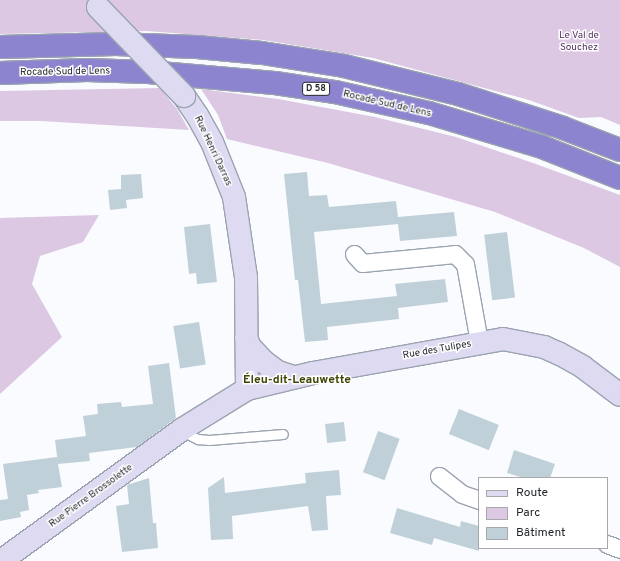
<!DOCTYPE html>
<html>
<head>
<meta charset="utf-8">
<style>
	body { margin:0 }
	#map { position:relative; width:620px; height:561px; overflow:hidden; background:#f9fbfe; font-family:Overpass,sans-serif }
	div>[style] { position:absolute }
	.green>* { inset:0; background:#dcc8e2 }
	.building>* { inset:0; background:#c0d0d9; transform-origin:0 0 }
	.roads { filter:drop-shadow(1px 0 #9aa3b0) drop-shadow(-1px 0 #9aa3b0) drop-shadow(0 1px #9aa3b0) drop-shadow(0 -1px #9aa3b0) }
	.lane>* { height:9px; margin:-4.5px; padding:0 4.5px; transform-origin:4.5px; border-radius:4.5px; background:#fff }
	.street>* { height:17px; margin:-8.5px; padding:0 8.5px; transform-origin:8.5px; border-radius:8.5px; background:#fff }
	.secondary>* { height:22px; margin:-11px; padding:0 11px; transform-origin:11px; border-radius:11px; background:#dddaf1 }
	.highway>* { height:22px; margin:-11px; padding:0 11px; transform-origin:11px; border-radius:11px; background:#8d84d0 }
	.bridges { filter:drop-shadow(1px 0 #9aa3b0) drop-shadow(-1px 0 #9aa3b0) drop-shadow(0 1px #9aa3b0) drop-shadow(0 -1px #9aa3b0) }
	.secondary-bridge>* { height:22px; margin:-11px; padding:0 11px; transform-origin:11px; border-radius:11px; background:#dddaf1 }
	span { translate:-50% -50%; white-space:nowrap; text-align:center; line-height:1.15; -webkit-text-stroke:3px #fff; paint-order:stroke }
	.shield-label span { padding:1px 3px; background:#fff; border:1px solid; border-radius:3px; -webkit-text-stroke-width:0 }
	.shield-label { font-size:9px; color:#23272c; font-weight:700 }
	.park-label { font-size:10px; color:#553062 }
	.street-label { font-size:10px; color:#23272c }
	.quarter-label { font-size:12px; color:#404405; font-weight:700 }
	.legend { position:absolute; left:478px; top:477px; width:130px; height:72px; box-sizing:border-box; background:#fff; border:1px solid #a7a9ab; margin:0; padding:5px 7px; list-style:none; font-size:12px; color:#23272c }
	.legend li { display:flex; align-items:center; gap:8px; height:20px }
	.legend b { width:20px; border:1px solid #a7a9ab }
</style>
</head>
<body>
<div id="map">
	<div class="green">
		<div style="clip-path:polygon(0 0,620px 0,620px 125px,601px 117px,579px 118px,529px 100px,373px 58px,263px 40px,147px 31px,0 34px)"></div>
		<div style="clip-path:polygon(160px 88px,177px 109px,189px 130px,41px 121px,0 121px,0 91px)"></div>
		<div style="clip-path:polygon(201px 89px,278px 99px,375px 117px,456px 137px,536px 164px,620px 195px,620px 267px,584px 248px,495px 212px,328px 163px,227px 139px,218px 115px)"></div>
		<div style="clip-path:polygon(99px 215px,83px 242px,40px 256px,32px 284px,62px 337px,0 394px,0 218px)"></div>
	</div>
	<div class="building">
		<div style="clip-path:polygon(307px 172px,309px 196px,327px 195px,329px 207px,396px 201px,398px 217px,454px 212px,457px 236px,400px 241px,398px 224px,314px 232px,321px 304px,397px 296px,395px 284px,445px 279px,448px 302px,398px 308px,399px 319px,327px 327px,328px 340px,305px 342px,298px 280px,295px 280px,284px 174px)"></div>
		<div style="clip-path:polygon(141px 174px,143px 198px,126px 200px,127px 208px,110px 210px,108px 190px,121px 189px,121px 175px)"></div>
		<div style="clip-path:polygon(210px 224px,217px 282px,197px 284px,196px 273px,189px 274px,184px 227px)"></div>
		<div style="left:507px;top:232px;width:66px;height:23px;rotate:83deg"></div>
		<div style="left:199px;top:322px;width:43px;height:26px;rotate:81deg"></div>
		<div style="clip-path:polygon(169px 363px,176px 418px,137px 447px,89px 453px,90px 461px,58px 464px,62px 487px,38px 490px,39px 493px,27px 495px,29px 510px,20px 512px,21px 517px,0 521px,0 500px,8px 499px,3px 464px,57px 457px,58px 464px,55px 440px,86px 436px,83px 416px,98px 414px,97px 404px,121px 402px,122px 407px,153px 404px,148px 366px)"></div>
		<div style="left:459px;top:409px;width:43px;height:27px;rotate:22deg"></div>
		<div style="left:344px;top:422px;width:19px;height:19px;rotate:84deg"></div>
		<div style="left:378px;top:431px;width:23px;height:44px;rotate:20deg"></div>
		<div style="clip-path:polygon(514px 450px,555px 464px,550px 478px,524px 478px,507px 473px)"></div>
		<div style="clip-path:polygon(339px 470px,341px 495px,326px 496px,328px 530px,312px 531px,308px 506px,232px 516px,233px 539px,211px 540px,208px 488px,224px 477px,225px 493px,306px 483px,305px 473px)"></div>
		<div style="clip-path:polygon(149px 478px,153px 523px,156px 523px,158px 548px,122px 552px,116px 506px,129px 504px,127px 485px)"></div>
		<div style="clip-path:polygon(397px 508px,460px 527px,461px 521px,479px 526px,479px 551px,434px 538px,432px 545px,390px 533px)"></div>
	</div>
	<div class="roads">
		<div class="lane">
			<div style="left:182px;top:431px;width:18px;rotate:27deg"></div>
			<div style="left:198px;top:439px;width:11px;rotate:5deg"></div>
			<div style="left:209px;top:440px;width:74px;rotate:-4.6deg"></div>
		</div>
		<div class="street">
			<div style="left:354px;top:254px;width:12px;rotate:48deg"></div>
			<div style="left:362px;top:263px;width:93px;rotate:-5.5deg"></div>
			<div style="left:455px;top:254px;width:14px;rotate:45deg"></div>
			<div style="left:465px;top:264px;width:79px;rotate:79.8deg"></div>
			<div style="left:439px;top:476px;width:29px;rotate:38deg"></div>
			<div style="left:462px;top:494px;width:18px;rotate:19deg"></div>
			<div style="left:607px;top:544px;width:14px;rotate:21deg"></div>
		</div>
		<div class="secondary">
			<div style="left:184px;top:96px;width:23px;rotate:56deg"></div>
			<div style="left:197px;top:115px;width:31px;rotate:61deg"></div>
			<div style="left:212px;top:142px;width:59px;rotate:68.2deg"></div>
			<div style="left:234px;top:197px;width:81px;rotate:81.5deg"></div>
			<div style="left:246px;top:277px;width:112px;rotate:89.5deg"></div>
			<div style="left:246px;top:338px;width:10px;rotate:66deg"></div>
			<div style="left:250px;top:347px;width:21px;rotate:47deg"></div>
			<div style="left:264px;top:362px;width:17px;rotate:36deg"></div>
			<div style="left:278px;top:372px;width:16px;rotate:18deg"></div>
			<div style="left:1px;top:561px;width:223px;rotate:-36deg"></div>
			<div style="left:181px;top:430px;width:78px;rotate:-31.8deg"></div>
			<div style="left:247px;top:389px;width:68px;rotate:-13.6deg"></div>
			<div style="left:313px;top:373px;width:193px;rotate:-10.1deg"></div>
			<div style="left:503px;top:339px;width:42px;rotate:11deg"></div>
			<div style="left:544px;top:347px;width:17px;rotate:24deg"></div>
			<div style="left:560px;top:354px;width:26px;rotate:29deg"></div>
			<div style="left:583px;top:367px;width:46px;rotate:37.1deg"></div>
		</div>
		<div class="highway">
			<div style="left:0;top:47px;width:116px;rotate:-1.5deg"></div>
			<div style="left:116px;top:44px;width:81px;rotate:2.1deg"></div>
			<div style="left:197px;top:47px;width:65px;rotate:5.3deg"></div>
			<div style="left:262px;top:53px;width:83px;rotate:9deg"></div>
			<div style="left:344px;top:66px;width:117px;rotate:13.8deg"></div>
			<div style="left:458px;top:94px;width:110px;rotate:17.9deg"></div>
			<div style="left:563px;top:128px;width:61px;rotate:21.1deg"></div>
			<div style="left:0;top:73px;width:87px;rotate:-2deg"></div>
			<div style="left:87px;top:70px;width:61px;rotate:1.9deg"></div>
			<div style="left:148px;top:72px;width:127px;rotate:5deg"></div>
			<div style="left:275px;top:83px;width:61px;rotate:8.5deg"></div>
			<div style="left:335px;top:92px;width:96px;rotate:12.6deg"></div>
			<div style="left:429px;top:113px;width:118px;rotate:16.7deg"></div>
			<div style="left:542px;top:147px;width:84px;rotate:21.7deg"></div>
		</div>
	</div>
	<div class="bridges">
		<div class="secondary-bridge">
			<div style="left:98px;top:7px;width:124px;rotate:46deg"></div>
		</div>
	</div>
	<div class="shield-label">
		<span style="left:316px;top:89px">D 58</span>
	</div>
	<div class="park-label">
		<span style="left:579px;top:41px">Le Val de<br>Souchez</span>
	</div>
	<div class="street-label">
		<span style="left:65px;top:72px;rotate:-1deg">Rocade Sud de Lens</span>
		<span style="left:387px;top:104px;rotate:13deg">Rocade Sud de Lens</span>
		<span style="left:213px;top:151px;rotate:65deg">Rue Henri Darras</span>
		<span style="left:437px;top:350px;rotate:-10deg">Rue des Tulipes</span>
		<span style="left:91px;top:496px;rotate:-36deg">Rue Pierre Brossolette</span>
	</div>
	<div class="quarter-label">
		<span style="left:297px;top:381px">Éleu-dit-Leauwette</span>
	</div>
	<ul class="legend">
	<li><b style="height:5px;background:#dddaf1"></b>Route</li>
	<li><b style="height:11px;background:#dcc8e2"></b>Parc</li>
	<li><b style="height:11px;background:#c0d0d9"></b>Bâtiment</li>
	</ul>
</div>
</body>
</html>
